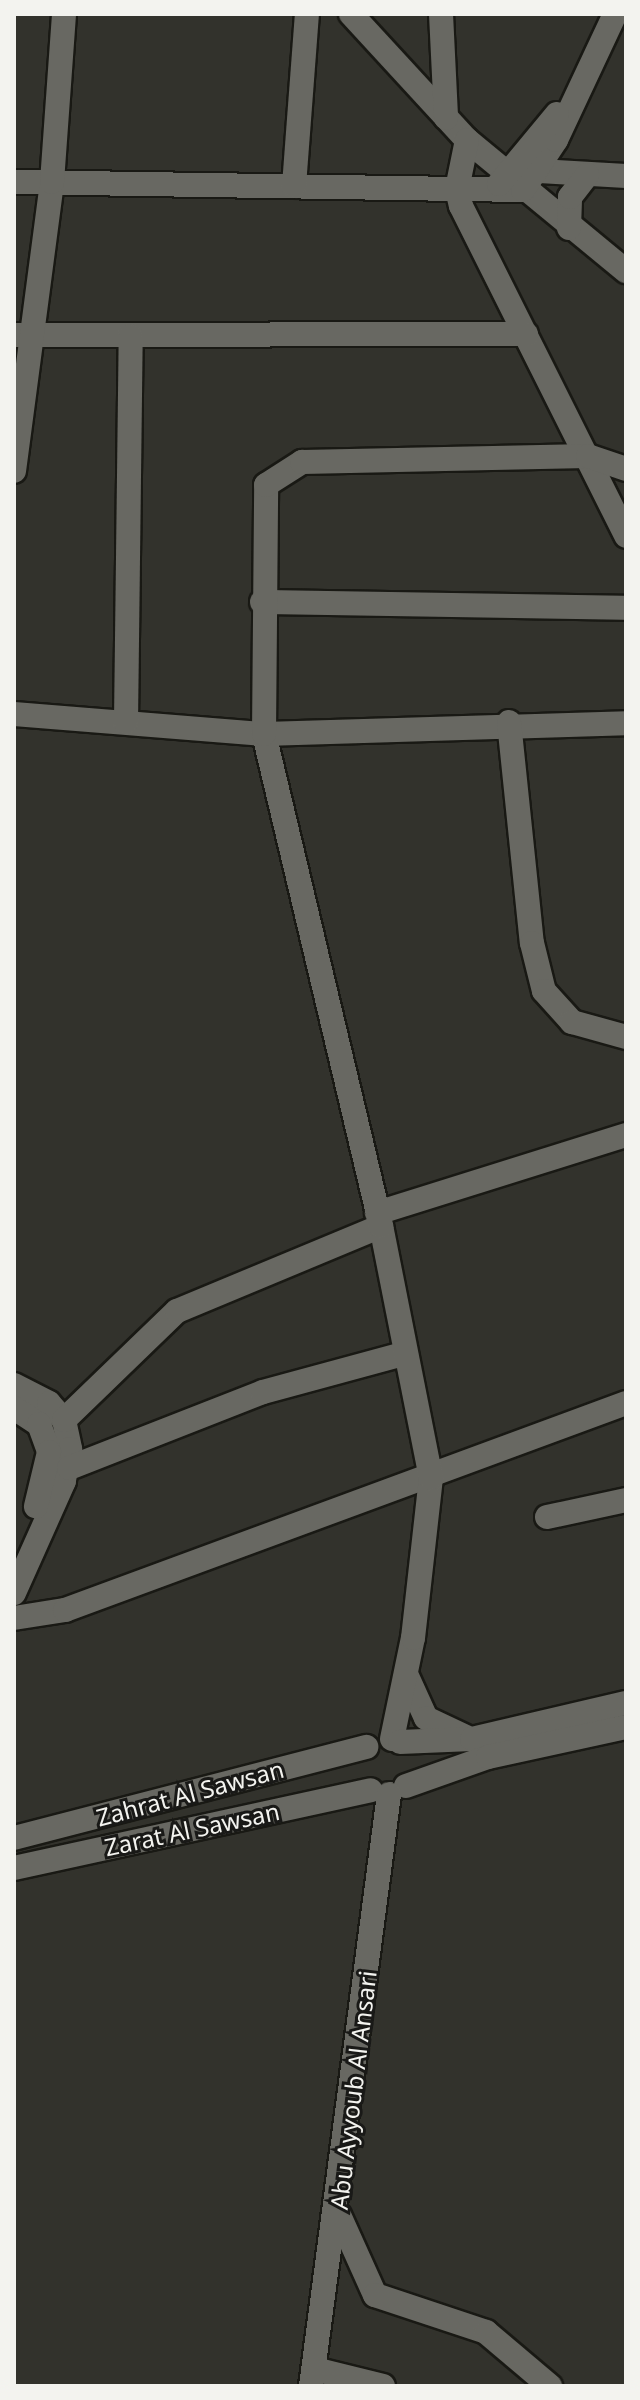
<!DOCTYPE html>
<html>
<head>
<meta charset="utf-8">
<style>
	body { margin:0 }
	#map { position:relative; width:640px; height:2400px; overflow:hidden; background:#32322c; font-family:"Noto Sans",sans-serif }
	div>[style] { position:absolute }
	.roads { filter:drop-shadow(2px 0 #191914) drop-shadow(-2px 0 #191914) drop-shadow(0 2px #191914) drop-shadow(0 -2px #191914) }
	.minor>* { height:24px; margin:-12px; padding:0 12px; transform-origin:12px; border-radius:12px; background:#686862 }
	span { translate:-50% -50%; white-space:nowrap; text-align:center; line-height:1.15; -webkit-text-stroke:6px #191917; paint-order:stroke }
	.street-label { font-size:24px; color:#f3f3ef }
	.frame { position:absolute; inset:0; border:16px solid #f3f3ef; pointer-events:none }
</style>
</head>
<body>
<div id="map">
	<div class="roads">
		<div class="minor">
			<div style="left:351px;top:14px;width:171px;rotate:47.4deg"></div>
			<div style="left:467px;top:140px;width:206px;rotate:39.5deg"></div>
			<div style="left:441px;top:14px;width:104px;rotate:87.2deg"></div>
			<div style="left:467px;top:140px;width:50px;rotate:101.5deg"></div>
			<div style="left:457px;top:189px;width:17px;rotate:77deg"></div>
			<div style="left:461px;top:206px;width:369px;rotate:63.4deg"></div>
			<div style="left:539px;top:171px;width:87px;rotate:3.3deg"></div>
			<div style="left:14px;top:182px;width:509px;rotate:0.9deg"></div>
			<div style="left:523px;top:190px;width:60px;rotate:-56.6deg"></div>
			<div style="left:556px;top:140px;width:139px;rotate:-64.9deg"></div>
			<div style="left:499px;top:184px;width:91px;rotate:-50.4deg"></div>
			<div style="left:294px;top:186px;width:172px;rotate:-85.7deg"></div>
			<div style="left:569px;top:228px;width:31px;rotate:-88deg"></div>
			<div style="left:570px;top:197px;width:28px;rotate:-52deg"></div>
			<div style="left:14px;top:335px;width:512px;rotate:-0.11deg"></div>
			<div style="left:14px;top:471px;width:291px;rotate:-82.5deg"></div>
			<div style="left:52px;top:182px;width:168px;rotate:-85.9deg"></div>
			<div style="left:262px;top:602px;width:364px;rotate:0.9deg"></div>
			<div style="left:14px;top:714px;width:251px;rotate:4.6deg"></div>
			<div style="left:264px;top:734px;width:362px;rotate:-1.7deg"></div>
			<div style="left:126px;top:722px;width:386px;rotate:-89.3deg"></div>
			<div style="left:509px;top:722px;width:222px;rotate:84.1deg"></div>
			<div style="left:532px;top:943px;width:49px;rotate:76deg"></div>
			<div style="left:544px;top:991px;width:42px;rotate:47.9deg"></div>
			<div style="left:572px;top:1022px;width:56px;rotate:15.5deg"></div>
			<div style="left:377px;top:1213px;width:261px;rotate:-17.4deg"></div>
			<div style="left:14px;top:1385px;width:39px;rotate:27deg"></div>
			<div style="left:49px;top:1403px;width:23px;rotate:49deg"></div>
			<div style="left:64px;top:1420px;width:30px;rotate:78deg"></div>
			<div style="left:70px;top:1449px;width:33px;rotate:101deg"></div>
			<div style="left:64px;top:1481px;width:123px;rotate:114.1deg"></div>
			<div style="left:14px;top:1408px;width:30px;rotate:33deg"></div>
			<div style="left:39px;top:1424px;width:30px;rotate:70deg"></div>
			<div style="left:49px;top:1452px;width:56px;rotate:103.5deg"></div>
			<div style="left:64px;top:1420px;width:157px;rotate:-44deg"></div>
			<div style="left:177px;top:1311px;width:221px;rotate:-22.6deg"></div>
			<div style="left:69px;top:1468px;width:208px;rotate:-21.4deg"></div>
			<div style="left:263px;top:1392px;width:145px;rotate:-15.2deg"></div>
			<div style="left:547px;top:1517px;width:81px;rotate:-12.1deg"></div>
			<div style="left:14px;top:1618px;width:52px;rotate:-8.9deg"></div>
			<div style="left:65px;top:1610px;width:598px;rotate:-20.25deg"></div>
			<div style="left:406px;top:1674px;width:48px;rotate:65.6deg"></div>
			<div style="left:426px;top:1718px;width:44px;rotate:25.4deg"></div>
			<div style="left:392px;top:1739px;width:103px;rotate:-78.3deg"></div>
			<div style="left:413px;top:1638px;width:161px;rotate:-83.6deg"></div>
			<div style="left:431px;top:1478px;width:257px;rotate:-101.2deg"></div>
			<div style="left:381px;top:1226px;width:506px;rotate:-103.38deg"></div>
			<div style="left:264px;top:734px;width:249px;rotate:-89.5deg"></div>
			<div style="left:266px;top:485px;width:43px;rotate:-32.6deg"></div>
			<div style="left:302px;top:462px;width:286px;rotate:-1.2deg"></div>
			<div style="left:588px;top:456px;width:40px;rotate:18.9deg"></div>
			<div style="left:400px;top:1742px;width:72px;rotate:-2.4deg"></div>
			<div style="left:472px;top:1739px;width:158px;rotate:-13.2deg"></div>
			<div style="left:406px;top:1786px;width:87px;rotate:-19.5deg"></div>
			<div style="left:488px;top:1757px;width:141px;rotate:-12.3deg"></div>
			<div style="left:14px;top:1838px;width:364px;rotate:-14.5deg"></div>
			<div style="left:14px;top:1868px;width:365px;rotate:-12.3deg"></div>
			<div style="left:339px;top:2215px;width:88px;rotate:65.8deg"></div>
			<div style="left:375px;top:2295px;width:117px;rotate:18.4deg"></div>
			<div style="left:486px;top:2332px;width:84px;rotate:40.2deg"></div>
			<div style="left:314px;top:2369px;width:71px;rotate:13.8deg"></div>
			<div style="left:311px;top:2386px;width:597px;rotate:-82.49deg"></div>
		</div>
	</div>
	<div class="street-label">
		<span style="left:190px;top:1793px;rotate:-15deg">Zahrat Al Sawsan</span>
		<span style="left:192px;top:1829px;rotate:-12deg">Zarat Al Sawsan</span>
		<span style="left:353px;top:2090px;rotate:-83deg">Abu Ayyoub Al Ansari</span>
	</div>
	<div class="frame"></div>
</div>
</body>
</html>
